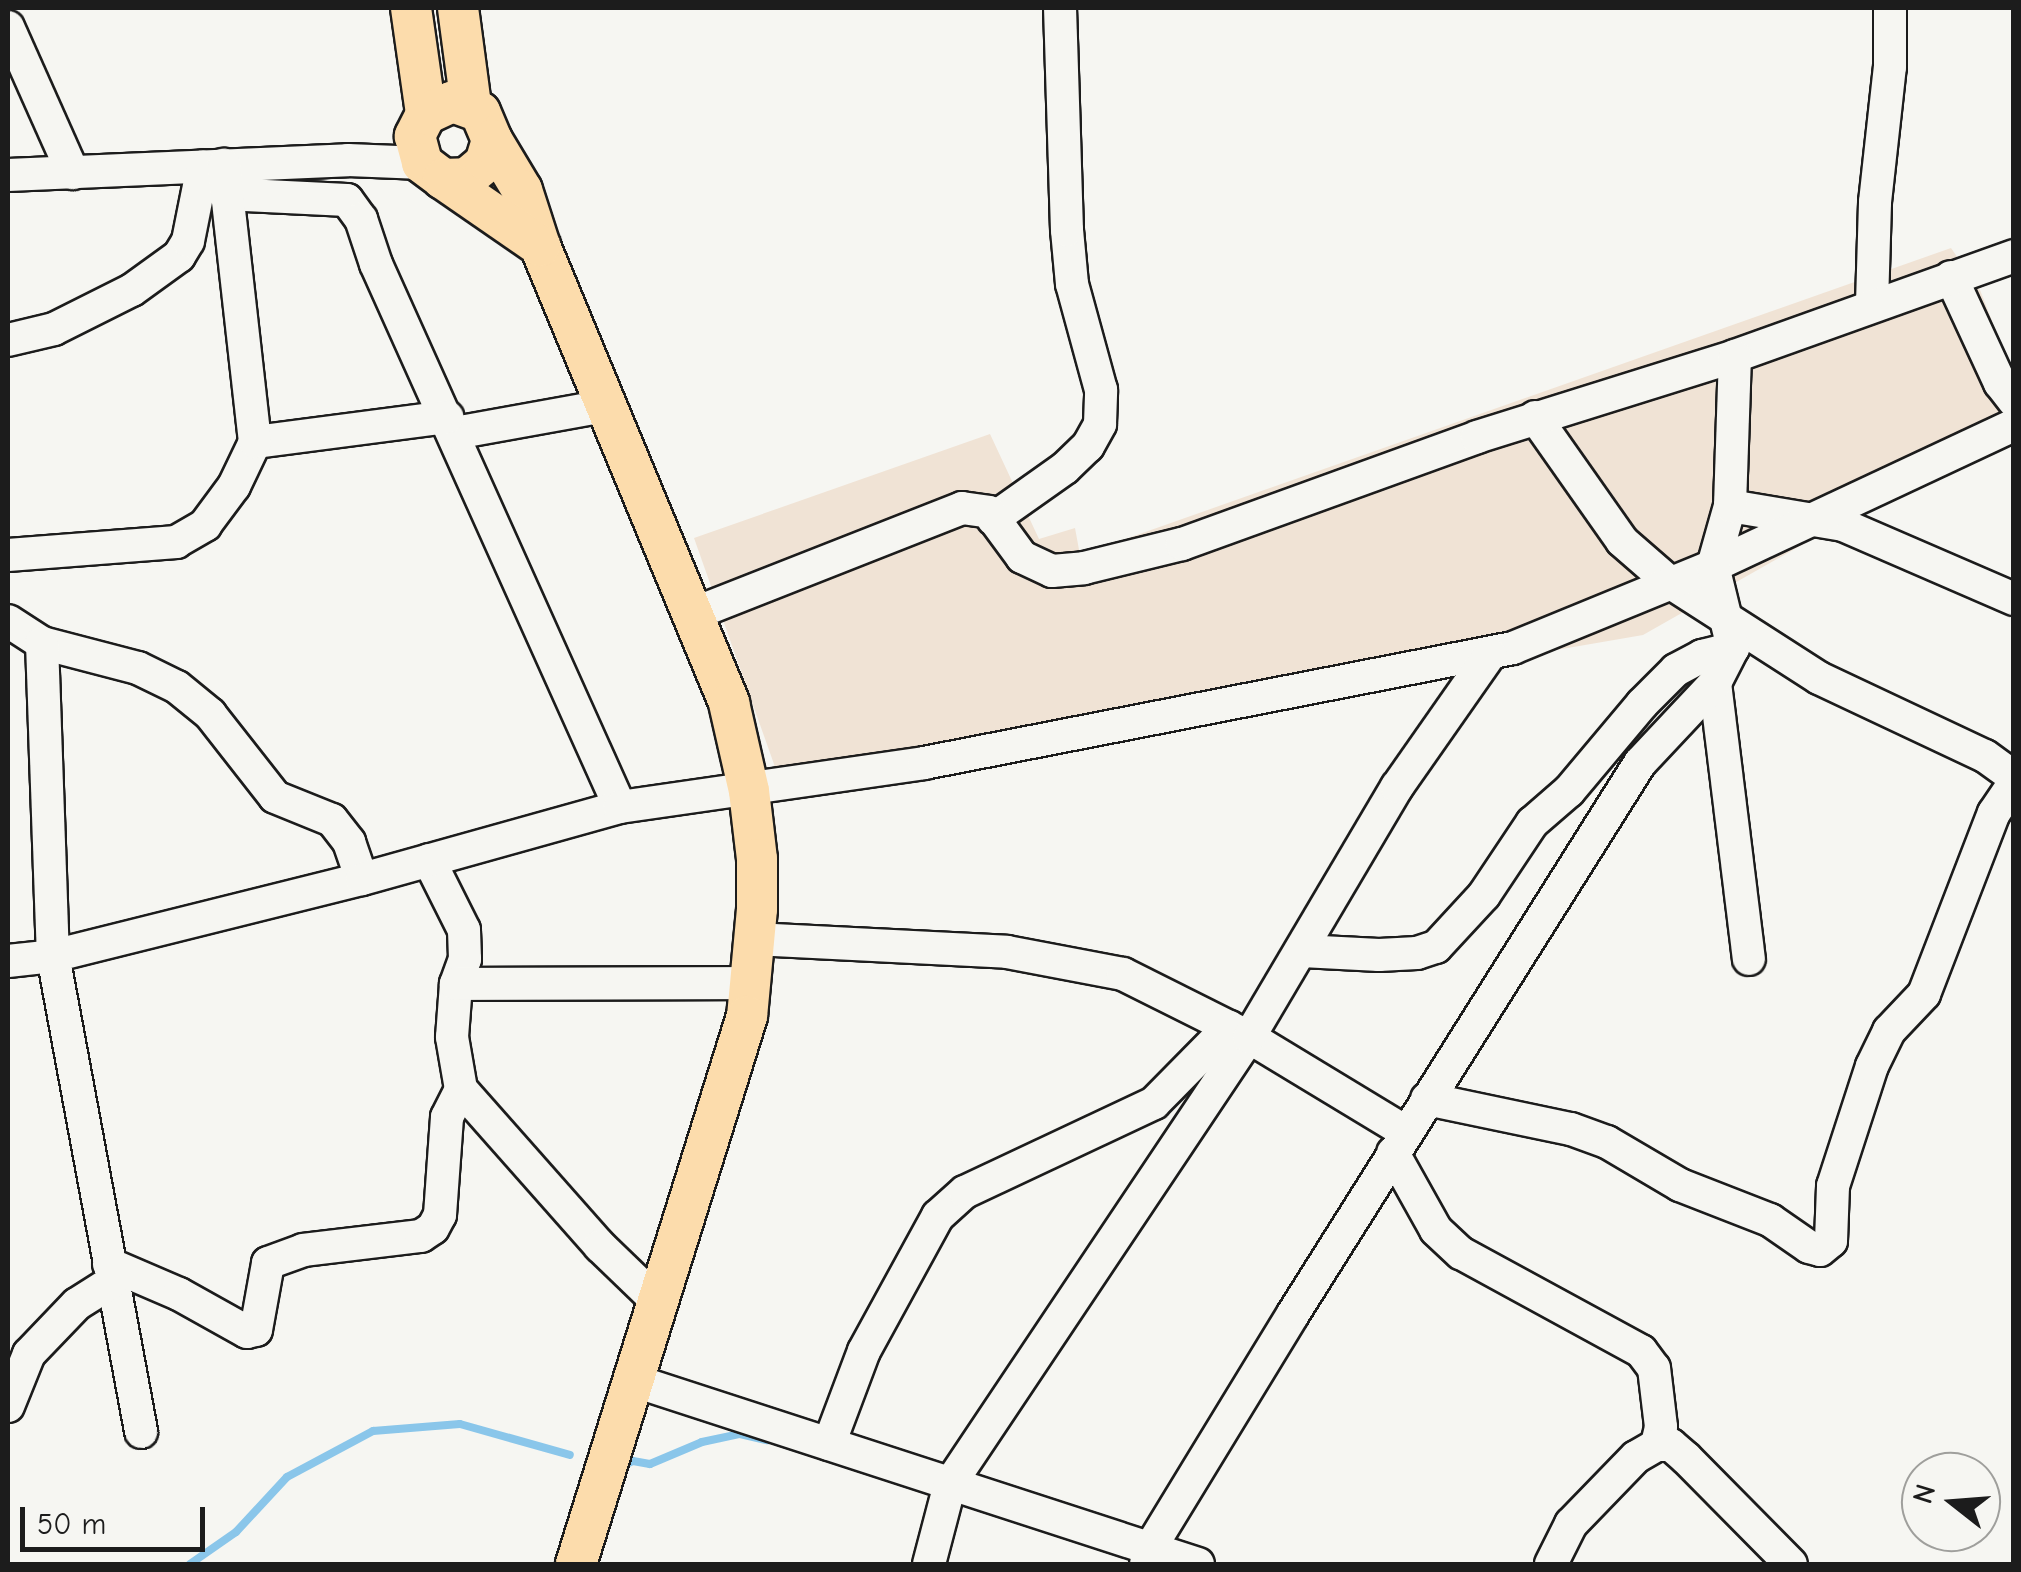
<!DOCTYPE html>
<html>
<head>
<meta charset="utf-8">
<style>
	body { margin:0 }
	#map { position:relative; width:2021px; height:1572px; overflow:hidden; background:#f6f6f2; font-family:"Comic Neue",sans-serif }
	div>[style] { position:absolute }
	.built>* { inset:0; background:#f0e3d5 }
	.stream>* { height:8px; margin:-4px; padding:0 4px; transform-origin:4px; border-radius:4px; background:#8ac6ea }
	.roads { filter:drop-shadow(2px 0 #1c1c1c) drop-shadow(-2px 0 #1c1c1c) drop-shadow(0 2px #1c1c1c) drop-shadow(0 -2px #1c1c1c) }
	.minor>* { height:32px; margin:-16px; padding:0 16px; transform-origin:16px; border-radius:16px; background:#f6f6f2 }
	.major>* { height:40px; margin:-20px; padding:0 20px; transform-origin:20px; border-radius:20px; background:#fcdcac }
	span { translate:-50% -50%; white-space:nowrap; text-align:center; line-height:1.15; -webkit-text-stroke:8px #f6f6f2; paint-order:stroke }
	.frame { position:absolute; inset:0; border:10px solid #1c1c1c; pointer-events:none }
	.north { position:absolute; left:1901px; top:1452px; width:100px; height:100px; box-sizing:border-box; background:#f6f6f2; border:2px solid #9f9f9c; border-radius:50%; rotate:287deg; font-size:28px; font-weight:700; line-height:40px; text-align:center; color:#1c1c1c }
	.north::after { content:''; display:block; margin:auto; width:35px; height:45px; background:#1c1c1c; clip-path:polygon(50% 0,100% 100%,50% 72%,0 100%) }
	.scale { position:absolute; left:20px; top:1507px; width:185px; height:45px; box-sizing:border-box; border:5px solid #1c1c1c; border-top:0; padding-left:12px; font-size:30px; line-height:35px; white-space:nowrap; color:#1c1c1c; -webkit-text-stroke:8px #f6f6f2; paint-order:stroke }
</style>
</head>
<body>
<div id="map">
	<div class="built">
		<div style="clip-path:polygon(1951px 248px,1980px 290px,2013px 375px,2013px 425px,1643px 635px,781px 784px,694px 538px,990px 434px,1039px 539px,1075px 528px,1080px 555px)"></div>
	</div>
	<div class="stream">
		<div style="left:623px;top:1466px;width:11px;rotate:-27deg"></div>
		<div style="left:633px;top:1461px;width:17px;rotate:10deg"></div>
		<div style="left:650px;top:1464px;width:56px;rotate:-22.9deg"></div>
		<div style="left:702px;top:1442px;width:39px;rotate:-12deg"></div>
		<div style="left:740px;top:1434px;width:28px;rotate:13deg"></div>
		<div style="left:190px;top:1564px;width:56px;rotate:-34.8deg"></div>
		<div style="left:236px;top:1532px;width:75px;rotate:-47.2deg"></div>
		<div style="left:287px;top:1477px;width:98px;rotate:-28.1deg"></div>
		<div style="left:373px;top:1431px;width:87px;rotate:-4.6deg"></div>
		<div style="left:460px;top:1424px;width:114px;rotate:15.7deg"></div>
	</div>
	<div class="roads">
		<div class="minor">
			<div style="left:8px;top:27px;width:160px;rotate:66deg"></div>
			<div style="left:8px;top:175px;width:340px;rotate:-2.5deg"></div>
			<div style="left:348px;top:160px;width:74px;rotate:2.3deg"></div>
			<div style="left:225px;top:194px;width:122px;rotate:2.8deg"></div>
			<div style="left:347px;top:200px;width:24px;rotate:54deg"></div>
			<div style="left:361px;top:219px;width:47px;rotate:71.6deg"></div>
			<div style="left:376px;top:264px;width:595px;rotate:65.8deg"></div>
			<div style="left:1951px;top:277px;width:117px;rotate:65.2deg"></div>
			<div style="left:2000px;top:383px;width:23px;rotate:52deg"></div>
			<div style="left:1872px;top:304px;width:102px;rotate:-88.3deg"></div>
			<div style="left:1875px;top:202px;width:136px;rotate:-83.7deg"></div>
			<div style="left:1890px;top:67px;width:59px;rotate:-90deg"></div>
			<div style="left:8px;top:340px;width:47px;rotate:-13.4deg"></div>
			<div style="left:54px;top:329px;width:87px;rotate:-26.6deg"></div>
			<div style="left:132px;top:290px;width:58px;rotate:-35.9deg"></div>
			<div style="left:179px;top:256px;width:17px;rotate:-59deg"></div>
			<div style="left:188px;top:241px;width:76px;rotate:-78.7deg"></div>
			<div style="left:1535px;top:417px;width:151px;rotate:54.9deg"></div>
			<div style="left:1622px;top:541px;width:61px;rotate:41deg"></div>
			<div style="left:1668px;top:581px;width:179px;rotate:32.7deg"></div>
			<div style="left:1819px;top:678px;width:183px;rotate:25.2deg"></div>
			<div style="left:1985px;top:756px;width:36px;rotate:36deg"></div>
			<div style="left:455px;top:433px;width:152px;rotate:-10.2deg"></div>
			<div style="left:255px;top:442px;width:194px;rotate:-7.4deg"></div>
			<div style="left:1730px;top:506px;width:115px;rotate:9.5deg"></div>
			<div style="left:1843px;top:525px;width:186px;rotate:23.4deg"></div>
			<div style="left:993px;top:519px;width:88px;rotate:-35.3deg"></div>
			<div style="left:1065px;top:468px;width:32px;rotate:-44deg"></div>
			<div style="left:1088px;top:446px;width:25px;rotate:-61deg"></div>
			<div style="left:1100px;top:424px;width:34px;rotate:-88deg"></div>
			<div style="left:1101px;top:390px;width:110px;rotate:-105.3deg"></div>
			<div style="left:1072px;top:284px;width:54px;rotate:-95.3deg"></div>
			<div style="left:1067px;top:230px;width:222px;rotate:-91.8deg"></div>
			<div style="left:8px;top:555px;width:169px;rotate:-4.4deg"></div>
			<div style="left:176px;top:542px;width:34px;rotate:-30deg"></div>
			<div style="left:205px;top:525px;width:49px;rotate:-53.4deg"></div>
			<div style="left:234px;top:486px;width:49px;rotate:-64.5deg"></div>
			<div style="left:255px;top:442px;width:279px;rotate:-96.4deg"></div>
			<div style="left:693px;top:614px;width:289px;rotate:-21.5deg"></div>
			<div style="left:962px;top:508px;width:27px;rotate:8deg"></div>
			<div style="left:989px;top:512px;width:56px;rotate:53.7deg"></div>
			<div style="left:1022px;top:557px;width:33px;rotate:25deg"></div>
			<div style="left:1052px;top:571px;width:32px;rotate:-5deg"></div>
			<div style="left:1084px;top:568px;width:101px;rotate:-13.8deg"></div>
			<div style="left:1182px;top:544px;width:314px;rotate:-19.9deg"></div>
			<div style="left:1477px;top:437px;width:270px;rotate:-17.4deg"></div>
			<div style="left:1735px;top:356px;width:296px;rotate:-19.7deg"></div>
			<div style="left:8px;top:621px;width:40px;rotate:32.9deg"></div>
			<div style="left:42px;top:643px;width:99px;rotate:14.6deg"></div>
			<div style="left:138px;top:668px;width:43px;rotate:26deg"></div>
			<div style="left:177px;top:687px;width:43px;rotate:39.3deg"></div>
			<div style="left:210px;top:714px;width:105px;rotate:51.9deg"></div>
			<div style="left:275px;top:797px;width:61px;rotate:22deg"></div>
			<div style="left:332px;top:820px;width:28px;rotate:52deg"></div>
			<div style="left:349px;top:842px;width:39px;rotate:71deg"></div>
			<div style="left:42px;top:643px;width:313px;rotate:88deg"></div>
			<div style="left:53px;top:956px;width:484px;rotate:79.5deg"></div>
			<div style="left:1715px;top:683px;width:278px;rotate:83deg"></div>
			<div style="left:429px;top:860px;width:78px;rotate:63.4deg"></div>
			<div style="left:464px;top:930px;width:29px;rotate:88deg"></div>
			<div style="left:465px;top:959px;width:27px;rotate:110deg"></div>
			<div style="left:456px;top:984px;width:53px;rotate:94.3deg"></div>
			<div style="left:452px;top:1037px;width:53px;rotate:80.2deg"></div>
			<div style="left:461px;top:1089px;width:210px;rotate:48.5deg"></div>
			<div style="left:600px;top:1246px;width:83px;rotate:44deg"></div>
			<div style="left:754px;top:939px;width:253px;rotate:2.9deg"></div>
			<div style="left:1007px;top:952px;width:118px;rotate:10.7deg"></div>
			<div style="left:1123px;top:974px;width:141px;rotate:26.6deg"></div>
			<div style="left:1249px;top:1037px;width:184px;rotate:31.2deg"></div>
			<div style="left:1302px;top:951px;width:77px;rotate:3deg"></div>
			<div style="left:1379px;top:955px;width:38px;rotate:-3deg"></div>
			<div style="left:1417px;top:953px;width:20px;rotate:-18deg"></div>
			<div style="left:1436px;top:947px;width:71px;rotate:-47.3deg"></div>
			<div style="left:1484px;top:895px;width:87px;rotate:-56.3deg"></div>
			<div style="left:1532px;top:823px;width:49px;rotate:-40.9deg"></div>
			<div style="left:1569px;top:791px;width:114px;rotate:-50deg"></div>
			<div style="left:1642px;top:704px;width:48px;rotate:-45deg"></div>
			<div style="left:1676px;top:670px;width:30px;rotate:-28deg"></div>
			<div style="left:1702px;top:656px;width:32px;rotate:-14deg"></div>
			<div style="left:8px;top:961px;width:45px;rotate:-6.3deg"></div>
			<div style="left:53px;top:956px;width:318px;rotate:-14deg"></div>
			<div style="left:362px;top:879px;width:268px;rotate:-15.6deg"></div>
			<div style="left:620px;top:807px;width:307px;rotate:-8.2deg"></div>
			<div style="left:924px;top:763px;width:600px;rotate:-11.05deg"></div>
			<div style="left:1513px;top:648px;width:216px;rotate:-22.3deg"></div>
			<div style="left:1713px;top:566px;width:332px;rotate:-25.1deg"></div>
			<div style="left:456px;top:984px;width:295px;rotate:-0.2deg"></div>
			<div style="left:1427px;top:1099px;width:147px;rotate:11.8deg"></div>
			<div style="left:1571px;top:1129px;width:38px;rotate:20deg"></div>
			<div style="left:1607px;top:1142px;width:85px;rotate:30.5deg"></div>
			<div style="left:1680px;top:1185px;width:97px;rotate:21.3deg"></div>
			<div style="left:1770px;top:1220px;width:47px;rotate:34.7deg"></div>
			<div style="left:1809px;top:1247px;width:11px;rotate:15deg"></div>
			<div style="left:1820px;top:1250px;width:14px;rotate:-39deg"></div>
			<div style="left:1831px;top:1241px;width:55px;rotate:-87.9deg"></div>
			<div style="left:1833px;top:1186px;width:126px;rotate:-72deg"></div>
			<div style="left:1872px;top:1066px;width:39px;rotate:-64deg"></div>
			<div style="left:1889px;top:1031px;width:51px;rotate:-46.6deg"></div>
			<div style="left:1924px;top:994px;width:194px;rotate:-68.9deg"></div>
			<div style="left:1994px;top:813px;width:36px;rotate:-56deg"></div>
			<div style="left:1393px;top:1153px;width:88px;rotate:60.8deg"></div>
			<div style="left:1436px;top:1230px;width:34px;rotate:43deg"></div>
			<div style="left:1461px;top:1253px;width:205px;rotate:28.6deg"></div>
			<div style="left:1641px;top:1351px;width:21px;rotate:53deg"></div>
			<div style="left:1654px;top:1368px;width:59px;rotate:83.2deg"></div>
			<div style="left:1661px;top:1427px;width:18px;rotate:103deg"></div>
			<div style="left:109px;top:1264px;width:76px;rotate:23.2deg"></div>
			<div style="left:179px;top:1294px;width:78px;rotate:29.2deg"></div>
			<div style="left:247px;top:1332px;width:9px;rotate:-13deg"></div>
			<div style="left:256px;top:1330px;width:68px;rotate:-79.8deg"></div>
			<div style="left:268px;top:1263px;width:37px;rotate:-20deg"></div>
			<div style="left:303px;top:1250px;width:119px;rotate:-6.8deg"></div>
			<div style="left:421px;top:1236px;width:14px;rotate:-34deg"></div>
			<div style="left:433px;top:1228px;width:15px;rotate:-62deg"></div>
			<div style="left:440px;top:1215px;width:98px;rotate:-85.9deg"></div>
			<div style="left:447px;top:1117px;width:31px;rotate:-63deg"></div>
			<div style="left:635px;top:1381px;width:592px;rotate:18.01deg"></div>
			<div style="left:8px;top:1406px;width:56px;rotate:-68deg"></div>
			<div style="left:29px;top:1354px;width:69px;rotate:-46.2deg"></div>
			<div style="left:77px;top:1304px;width:41px;rotate:-32.2deg"></div>
			<div style="left:829px;top:1444px;width:99px;rotate:-69.4deg"></div>
			<div style="left:864px;top:1351px;width:154px;rotate:-61.3deg"></div>
			<div style="left:938px;top:1216px;width:36px;rotate:-42deg"></div>
			<div style="left:965px;top:1192px;width:209px;rotate:-25.2deg"></div>
			<div style="left:1154px;top:1103px;width:107px;rotate:-45.4deg"></div>
			<div style="left:929px;top:1564px;width:83px;rotate:-75.3deg"></div>
			<div style="left:950px;top:1484px;width:538px;rotate:-56.22deg"></div>
			<div style="left:1249px;top:1037px;width:291px;rotate:-59.4deg"></div>
			<div style="left:1397px;top:787px;width:162px;rotate:-55deg"></div>
			<div style="left:1146px;top:1564px;width:14px;rotate:-78deg"></div>
			<div style="left:1149px;top:1550px;width:276px;rotate:-58.6deg"></div>
			<div style="left:1293px;top:1314px;width:651px;rotate:-57.8deg"></div>
			<div style="left:1640px;top:763px;width:110px;rotate:-46.8deg"></div>
			<div style="left:1715px;top:683px;width:39px;rotate:-63deg"></div>
			<div style="left:1733px;top:648px;width:84px;rotate:-103.7deg"></div>
			<div style="left:1713px;top:566px;width:62px;rotate:-74.2deg"></div>
			<div style="left:1730px;top:506px;width:150px;rotate:-88.1deg"></div>
			<div style="left:1551px;top:1564px;width:45px;rotate:-63.4deg"></div>
			<div style="left:1571px;top:1524px;width:93px;rotate:-45.9deg"></div>
			<div style="left:1636px;top:1457px;width:24px;rotate:-30deg"></div>
			<div style="left:1657px;top:1445px;width:14px"></div>
			<div style="left:1671px;top:1445px;width:20px;rotate:41deg"></div>
			<div style="left:1686px;top:1458px;width:149px;rotate:45.3deg"></div>
		</div>
		<div class="major">
			<div style="left:411px;top:8px;width:107px;rotate:81.9deg"></div>
			<div style="left:426px;top:114px;width:25px;rotate:117deg"></div>
			<div style="left:415px;top:136px;width:28px;rotate:75deg"></div>
			<div style="left:422px;top:163px;width:26px;rotate:37deg"></div>
			<div style="left:443px;top:179px;width:24px;rotate:-2deg"></div>
			<div style="left:467px;top:178px;width:23px;rotate:-40deg"></div>
			<div style="left:485px;top:163px;width:24px;rotate:-73deg"></div>
			<div style="left:492px;top:140px;width:30px;rotate:-113deg"></div>
			<div style="left:480px;top:112px;width:30px;rotate:-160deg"></div>
			<div style="left:452px;top:102px;width:29px;rotate:155deg"></div>
			<div style="left:458px;top:8px;width:99px;rotate:82.4deg"></div>
			<div style="left:492px;top:140px;width:58px;rotate:59deg"></div>
			<div style="left:522px;top:190px;width:59px;rotate:72.2deg"></div>
			<div style="left:540px;top:246px;width:495px;rotate:67.5deg"></div>
			<div style="left:729px;top:703px;width:90px;rotate:77.2deg"></div>
			<div style="left:749px;top:791px;width:68px;rotate:83.3deg"></div>
			<div style="left:757px;top:859px;width:50px;rotate:90deg"></div>
			<div style="left:757px;top:909px;width:107px;rotate:95.3deg"></div>
			<div style="left:747px;top:1016px;width:574px;rotate:107.33deg"></div>
			<div style="left:443px;top:179px;width:118px;rotate:34.6deg"></div>
		</div>
	</div>
	<div class="frame"></div>
	<div class="north">N</div>
	<div class="scale">50 m</div>
</div>
</body>
</html>
